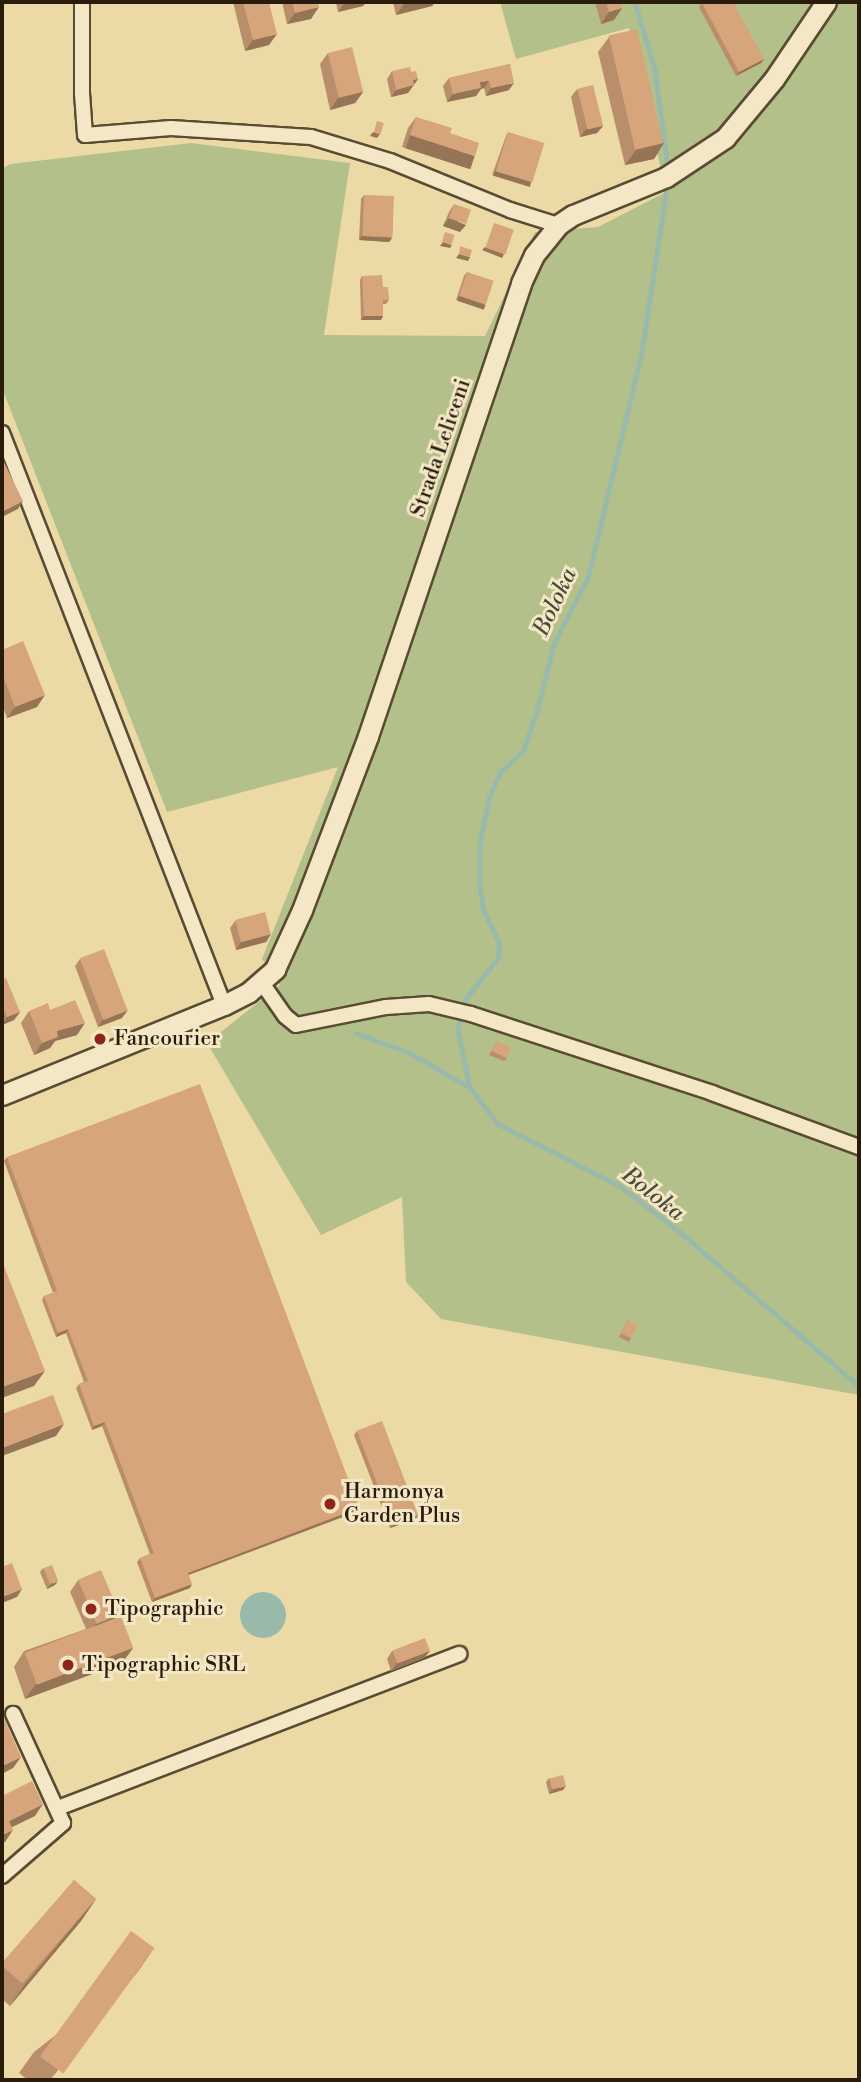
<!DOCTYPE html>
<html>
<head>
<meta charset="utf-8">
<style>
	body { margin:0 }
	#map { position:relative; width:861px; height:2082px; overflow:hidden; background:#ecdaa6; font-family:"Libre Bodoni",serif }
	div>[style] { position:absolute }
	.green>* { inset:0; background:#b4c089 }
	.water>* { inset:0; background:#99baab }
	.round { border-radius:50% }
	.stream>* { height:4.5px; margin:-2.25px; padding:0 2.25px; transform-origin:2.25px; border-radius:2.25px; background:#99baab }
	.roads { filter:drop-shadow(2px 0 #5a4c33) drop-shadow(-2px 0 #5a4c33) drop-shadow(0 2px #5a4c33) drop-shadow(0 -2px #5a4c33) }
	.minor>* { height:14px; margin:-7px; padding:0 7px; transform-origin:7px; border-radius:7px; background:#f3e7c5 }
	.secondary>* { height:19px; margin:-9.5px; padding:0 9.5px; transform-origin:9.5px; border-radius:9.5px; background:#f3e7c5 }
	.wall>* { inset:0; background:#b98e6a }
	.shaded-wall>* { inset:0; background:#967456; transform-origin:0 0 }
	.building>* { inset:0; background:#d7a57b; transform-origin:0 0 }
	.dots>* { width:19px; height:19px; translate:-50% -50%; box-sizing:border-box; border:4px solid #f3e7c5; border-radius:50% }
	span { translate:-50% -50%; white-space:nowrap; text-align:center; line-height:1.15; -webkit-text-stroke:6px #f3e7c5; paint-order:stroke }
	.street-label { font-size:21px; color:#291c0d }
	.poi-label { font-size:21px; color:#291c0d }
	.left { translate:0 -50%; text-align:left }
	.water-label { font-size:23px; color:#4b4b3c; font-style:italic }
	.frame { position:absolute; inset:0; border:4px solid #291c0d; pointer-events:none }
</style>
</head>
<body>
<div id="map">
	<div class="green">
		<div style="clip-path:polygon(500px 2px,859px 2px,859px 1395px,441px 1319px,406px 1282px,402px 1197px,321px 1235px,207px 1043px,280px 985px,262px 959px,338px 767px,167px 812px,2px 388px,2px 169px,10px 164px,191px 143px,350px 163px,324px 335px,485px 336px,535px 232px,598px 227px,666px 192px,629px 28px,516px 59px)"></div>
	</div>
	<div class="water">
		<div class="round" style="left:240px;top:1592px;width:46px;height:46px"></div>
	</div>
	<div class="stream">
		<div style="left:635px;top:2px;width:70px;rotate:73.4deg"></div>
		<div style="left:655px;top:69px;width:93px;rotate:82.6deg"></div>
		<div style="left:464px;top:1001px;width:55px;rotate:-51.7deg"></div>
		<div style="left:498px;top:958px;width:15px;rotate:-86deg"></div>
		<div style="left:499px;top:943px;width:37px;rotate:-116deg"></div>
		<div style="left:483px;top:910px;width:29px;rotate:-98deg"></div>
		<div style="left:479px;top:881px;width:41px;rotate:-88.6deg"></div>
		<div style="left:480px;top:840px;width:43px;rotate:-77.9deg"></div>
		<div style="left:489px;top:798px;width:28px;rotate:-67deg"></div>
		<div style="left:500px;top:772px;width:31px;rotate:-42deg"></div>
		<div style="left:523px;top:751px;width:39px;rotate:-71deg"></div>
		<div style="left:536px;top:714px;width:73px;rotate:-75.8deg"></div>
		<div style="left:554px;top:643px;width:74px;rotate:-62.7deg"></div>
		<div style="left:588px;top:577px;width:228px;rotate:-76.6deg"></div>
		<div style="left:641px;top:355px;width:165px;rotate:-81.3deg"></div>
		<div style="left:460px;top:1021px;width:9px;rotate:103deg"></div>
		<div style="left:458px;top:1030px;width:58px;rotate:78.1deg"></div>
		<div style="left:470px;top:1087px;width:46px;rotate:52.9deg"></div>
		<div style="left:498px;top:1124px;width:137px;rotate:26.9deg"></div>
		<div style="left:620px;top:1186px;width:76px;rotate:37.5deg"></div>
		<div style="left:680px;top:1232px;width:236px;rotate:40.7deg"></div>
		<div style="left:356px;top:1033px;width:58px;rotate:20.3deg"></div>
		<div style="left:410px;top:1053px;width:68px;rotate:30deg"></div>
	</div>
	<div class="roads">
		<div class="minor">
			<div style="left:82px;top:2px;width:91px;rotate:90deg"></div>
			<div style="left:82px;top:93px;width:42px;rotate:85.9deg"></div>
			<div style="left:85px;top:135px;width:86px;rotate:-4.7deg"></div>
			<div style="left:171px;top:128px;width:140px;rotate:3.7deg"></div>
			<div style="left:311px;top:137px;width:83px;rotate:16.9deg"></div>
			<div style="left:390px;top:161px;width:130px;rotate:22.2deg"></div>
			<div style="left:510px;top:210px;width:50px;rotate:17.4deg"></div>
			<div style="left:2px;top:433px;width:614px;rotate:68.79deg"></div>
			<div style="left:262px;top:983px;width:40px;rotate:55.1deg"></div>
			<div style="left:285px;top:1016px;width:14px;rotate:39deg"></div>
			<div style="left:296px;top:1025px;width:92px;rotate:-11.3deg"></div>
			<div style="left:386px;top:1007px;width:43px;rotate:-4deg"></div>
			<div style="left:429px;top:1004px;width:43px;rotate:13.4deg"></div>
			<div style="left:471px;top:1014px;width:254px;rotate:18.1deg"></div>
			<div style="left:712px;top:1093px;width:157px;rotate:20.2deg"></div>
			<div style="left:58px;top:1808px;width:430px;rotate:-21deg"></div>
			<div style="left:2px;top:1876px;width:81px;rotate:-41deg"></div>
			<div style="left:63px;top:1823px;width:120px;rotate:-114.6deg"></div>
		</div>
		<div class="secondary">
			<div style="left:2px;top:1095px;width:240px;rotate:-22.1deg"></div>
			<div style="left:224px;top:1005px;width:28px;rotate:-27deg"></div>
			<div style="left:249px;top:992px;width:35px;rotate:-41deg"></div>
			<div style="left:275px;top:969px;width:65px;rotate:-65.4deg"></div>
			<div style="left:302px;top:910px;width:186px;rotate:-69.2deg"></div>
			<div style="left:368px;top:736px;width:478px;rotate:-71.3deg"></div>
			<div style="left:521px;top:283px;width:31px;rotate:-65deg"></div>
			<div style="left:534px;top:255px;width:38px;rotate:-51deg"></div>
			<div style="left:558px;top:225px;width:18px;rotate:-34deg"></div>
			<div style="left:573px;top:215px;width:100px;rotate:-22.2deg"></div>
			<div style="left:666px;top:177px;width:71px;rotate:-33.5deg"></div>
			<div style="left:725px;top:138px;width:77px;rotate:-50.3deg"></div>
			<div style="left:774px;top:79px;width:93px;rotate:-56deg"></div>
		</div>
	</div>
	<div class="wall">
		<div style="clip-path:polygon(233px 2px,269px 2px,269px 45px,245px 51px)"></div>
		<div style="clip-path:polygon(282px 2px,317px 2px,311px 19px,287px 24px)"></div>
		<div style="clip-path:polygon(336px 2px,366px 2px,363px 6px,338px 12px)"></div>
		<div style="clip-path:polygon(393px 2px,435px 2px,432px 6px,396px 15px)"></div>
		<div style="clip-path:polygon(595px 2px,621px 2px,622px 8px,614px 20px,601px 24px)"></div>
		<div style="clip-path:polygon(702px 3px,764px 59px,761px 63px,736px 76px,699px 7px)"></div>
		<div style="clip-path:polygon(609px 37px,664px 143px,654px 159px,625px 165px,598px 52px)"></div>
		<div style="clip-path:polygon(328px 53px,363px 92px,355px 103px,330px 110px,320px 64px)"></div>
		<div style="clip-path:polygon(510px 64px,509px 90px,486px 96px,484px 88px,481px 89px,476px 96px,447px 102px,443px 86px,449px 78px)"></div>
		<div style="clip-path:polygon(392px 71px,411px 72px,418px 79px,408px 93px,391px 97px,387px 79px)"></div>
		<div style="clip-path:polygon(577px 89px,603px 126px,597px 133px,580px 137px,571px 97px)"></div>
		<div style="clip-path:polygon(416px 117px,450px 133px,467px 168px,402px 147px,408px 128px)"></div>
		<div style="clip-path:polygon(508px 132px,531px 182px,528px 186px,492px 175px,506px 136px)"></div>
		<div style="clip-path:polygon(364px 195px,392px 238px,389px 242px,359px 240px,361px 199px)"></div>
		<div style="clip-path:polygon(454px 204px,460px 232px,443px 226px,449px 212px)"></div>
		<div style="clip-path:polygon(467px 272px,485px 305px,483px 309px,456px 300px,464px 276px)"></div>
		<div style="clip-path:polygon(362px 276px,383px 287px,389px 300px,386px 304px,383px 304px,383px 316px,381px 320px,361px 320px,360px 280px)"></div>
		<div style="clip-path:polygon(2px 650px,37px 707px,7px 718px,2px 704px)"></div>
		<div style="clip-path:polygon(235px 921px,271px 934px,266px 942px,236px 950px,230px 928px)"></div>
		<div style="clip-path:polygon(80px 959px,122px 1018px,98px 1027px,75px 966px)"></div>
		<div style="clip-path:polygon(2px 980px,20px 1012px,14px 1020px,2px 1025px)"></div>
		<div style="clip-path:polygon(50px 1010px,77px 1035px,55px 1041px,50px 1048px,34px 1055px,21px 1023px,29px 1011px)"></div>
		<div style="clip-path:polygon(497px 1041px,507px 1058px,504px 1061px,489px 1055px)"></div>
		<div style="clip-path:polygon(7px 1157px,356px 1512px,189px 1575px,190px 1588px,152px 1602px,137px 1562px,140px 1558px,150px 1554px,102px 1426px,92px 1430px,76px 1388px,79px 1384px,84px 1382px,66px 1333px,56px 1337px,42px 1300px,44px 1296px,53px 1293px,4px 1161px)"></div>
		<div style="clip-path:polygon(628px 1320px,631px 1338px,629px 1342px,619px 1337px)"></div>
		<div style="clip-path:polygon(357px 1431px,418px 1515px,416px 1519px,390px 1528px,354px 1435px)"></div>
		<div style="clip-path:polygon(43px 1568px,55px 1585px,47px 1589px,40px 1572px)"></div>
		<div style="clip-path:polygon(78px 1580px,117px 1618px,133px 1648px,122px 1663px,25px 1699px,14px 1667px,24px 1651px,86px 1629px,70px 1592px)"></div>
		<div style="clip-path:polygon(392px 1651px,430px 1651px,424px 1658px,391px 1671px,387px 1659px)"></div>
		<div style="clip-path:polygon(549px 1778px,563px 1790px,549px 1794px,546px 1782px)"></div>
		<div style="clip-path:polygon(74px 1880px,96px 1899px,81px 1921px,10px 2006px,2px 1999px,2px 1968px)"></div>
		<div style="clip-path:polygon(139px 1970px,50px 2080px,28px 2080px,19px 2073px,34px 2052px)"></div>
	</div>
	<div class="shaded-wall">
		<div style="clip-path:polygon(345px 2px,366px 2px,363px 6px,338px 12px)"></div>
		<div style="clip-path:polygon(412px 2px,435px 2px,432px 6px,396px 15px,404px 4px)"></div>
		<div style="clip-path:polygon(319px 7px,311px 19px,287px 24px,295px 13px)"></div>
		<div style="clip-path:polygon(622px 8px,614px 20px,601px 24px,609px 12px)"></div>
		<div style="clip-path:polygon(277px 34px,269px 45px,245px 51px,253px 40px)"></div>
		<div style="clip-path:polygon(764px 59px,761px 63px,736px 76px,739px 72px)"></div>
		<div style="clip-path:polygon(418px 79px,408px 93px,391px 97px,396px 90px,413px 80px)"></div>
		<div style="clip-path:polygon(489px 81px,484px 88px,481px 89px,476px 96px,447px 102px,453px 94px,480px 82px)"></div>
		<div style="clip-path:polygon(514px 83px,509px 90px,486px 96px,491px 88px)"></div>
		<div style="clip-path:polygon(363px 92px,355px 103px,330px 110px,338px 98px)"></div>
		<div style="clip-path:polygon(603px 126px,597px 133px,580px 137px,586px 129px)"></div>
		<div style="clip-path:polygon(373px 132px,380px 134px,377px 138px,370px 136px)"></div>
		<div style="left:410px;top:135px;width:68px;height:14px;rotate:18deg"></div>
		<div style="clip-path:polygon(664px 143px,654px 159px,625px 165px,636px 150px)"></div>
		<div style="left:495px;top:171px;width:38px;height:5px;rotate:17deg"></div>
		<div style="clip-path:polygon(449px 218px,466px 225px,460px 232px,443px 226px)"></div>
		<div style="clip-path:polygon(362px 236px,392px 238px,389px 242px,359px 240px)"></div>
		<div style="clip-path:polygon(443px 242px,452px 245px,450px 248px,440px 246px)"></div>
		<div style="clip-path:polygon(485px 247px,504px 254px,502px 258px,482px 250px)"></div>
		<div style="clip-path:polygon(459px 254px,470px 257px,468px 261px,456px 258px)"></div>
		<div style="left:459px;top:296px;width:28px;height:5px;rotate:19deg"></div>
		<div style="clip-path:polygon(364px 316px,383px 316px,381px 320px,361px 320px)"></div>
		<div style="clip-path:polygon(23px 501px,18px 509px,2px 517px,3px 511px)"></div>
		<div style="clip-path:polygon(45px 695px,37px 707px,7px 718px,15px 707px)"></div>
		<div style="clip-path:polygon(271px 934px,266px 942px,236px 950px,241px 942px)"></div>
		<div style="clip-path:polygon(128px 1010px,122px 1018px,98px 1027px,103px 1019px)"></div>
		<div style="clip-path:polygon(20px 1012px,14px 1020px,2px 1025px,7px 1017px)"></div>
		<div style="clip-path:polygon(85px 1023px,77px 1035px,55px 1041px,50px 1048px,34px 1055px,42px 1043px,57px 1031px)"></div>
		<div style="clip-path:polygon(68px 1329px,66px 1333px,56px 1337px,58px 1333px)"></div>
		<div style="clip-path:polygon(45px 1371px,34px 1386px,2px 1398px,2px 1387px)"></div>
		<div style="clip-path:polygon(105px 1422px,102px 1426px,92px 1430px,94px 1426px)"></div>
		<div style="clip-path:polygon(64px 1424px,56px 1436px,2px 1456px,2px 1448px)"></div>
		<div style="clip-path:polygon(359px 1508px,356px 1512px,185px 1576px,188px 1573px)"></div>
		<div style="clip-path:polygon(418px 1515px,416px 1519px,390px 1528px,393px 1524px)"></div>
		<div style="clip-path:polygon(58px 1581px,55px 1585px,47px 1589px,50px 1585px)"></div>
		<div style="clip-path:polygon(192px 1584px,190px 1588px,152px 1602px,155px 1598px)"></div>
		<div style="clip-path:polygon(22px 1589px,17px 1597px,2px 1603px,2px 1597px)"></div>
		<div style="clip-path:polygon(120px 1614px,111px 1626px,88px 1636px,96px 1624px)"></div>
		<div style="clip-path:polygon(133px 1648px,122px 1663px,25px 1699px,36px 1684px)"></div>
		<div style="clip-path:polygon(430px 1651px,424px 1658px,391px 1671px,397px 1663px)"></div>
		<div style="clip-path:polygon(21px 1757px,13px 1768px,2px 1774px,2px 1766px)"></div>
		<div style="clip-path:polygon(566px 1786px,563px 1790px,549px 1794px,552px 1790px)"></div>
		<div style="clip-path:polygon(43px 1804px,35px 1816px,2px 1832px,9px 1821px)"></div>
		<div style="clip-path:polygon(13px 1830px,5px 1842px,2px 1843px,2px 1835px)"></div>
		<div style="clip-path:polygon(96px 1899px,81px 1921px,10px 2006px,25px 1984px)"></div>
		<div style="clip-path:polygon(154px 1948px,139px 1970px,49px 2080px,57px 2070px)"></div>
	</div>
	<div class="building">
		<div style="clip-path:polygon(243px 2px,269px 2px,277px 34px,253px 40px)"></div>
		<div style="clip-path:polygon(292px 2px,317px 2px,319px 7px,295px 13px)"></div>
		<div style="clip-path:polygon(606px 2px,621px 2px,622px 8px,609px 12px)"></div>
		<div style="clip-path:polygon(704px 2px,733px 2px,764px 59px,739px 72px,702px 3px)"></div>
		<div style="left:637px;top:29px;width:117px;height:29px;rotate:77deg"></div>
		<div style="left:352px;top:47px;width:46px;height:25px;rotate:76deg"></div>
		<div style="clip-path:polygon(510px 64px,514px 83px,491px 88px,489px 81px,480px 82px,481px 88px,453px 94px,449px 78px)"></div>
		<div style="clip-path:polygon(410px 67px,411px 72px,416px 71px,418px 79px,413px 80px,414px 85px,396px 90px,392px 71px)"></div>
		<div style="left:593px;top:85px;width:42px;height:16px;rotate:76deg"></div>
		<div style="clip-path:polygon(416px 117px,452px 128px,450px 133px,479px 143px,475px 156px,410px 135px)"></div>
		<div style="left:377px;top:121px;width:7px;height:12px;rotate:16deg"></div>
		<div style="left:508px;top:132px;width:38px;height:41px;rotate:17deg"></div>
		<div style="left:364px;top:195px;width:30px;height:41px;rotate:2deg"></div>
		<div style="left:454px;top:204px;width:18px;height:15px;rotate:19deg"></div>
		<div style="left:494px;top:223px;width:21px;height:26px;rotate:19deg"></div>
		<div style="left:445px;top:232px;width:10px;height:10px;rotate:17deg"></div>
		<div style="clip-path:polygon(460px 246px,472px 250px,470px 257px,459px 254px)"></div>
		<div style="left:467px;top:272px;width:28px;height:25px;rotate:18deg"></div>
		<div style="clip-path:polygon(382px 275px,383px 287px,388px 287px,389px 300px,383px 300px,383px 316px,364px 316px,362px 276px)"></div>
		<div style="clip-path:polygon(4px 462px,23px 501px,3px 511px,2px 508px,2px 463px)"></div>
		<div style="clip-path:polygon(23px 641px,45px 695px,15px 707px,2px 673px,2px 650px)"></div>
		<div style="left:265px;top:912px;width:23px;height:31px;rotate:75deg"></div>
		<div style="left:104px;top:949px;width:66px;height:26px;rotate:69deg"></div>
		<div style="clip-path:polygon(6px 978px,20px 1012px,7px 1017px,2px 1004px,2px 980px)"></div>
		<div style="clip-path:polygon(75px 1000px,85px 1023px,57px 1031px,58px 1037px,42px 1043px,29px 1011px,48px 1003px,50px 1010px)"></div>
		<div style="left:497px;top:1041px;width:16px;height:11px;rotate:27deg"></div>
		<div style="clip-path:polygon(200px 1084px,359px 1508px,188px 1573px,192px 1584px,155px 1598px,140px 1558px,154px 1553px,105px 1422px,94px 1426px,79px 1384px,88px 1381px,68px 1329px,58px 1333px,44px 1296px,57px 1291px,7px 1157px)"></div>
		<div style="clip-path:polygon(2px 1261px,45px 1371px,2px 1387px)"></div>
		<div style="left:628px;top:1320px;width:11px;height:15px;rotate:27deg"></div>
		<div style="clip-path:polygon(53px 1395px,64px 1424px,2px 1448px,2px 1414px)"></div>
		<div style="left:382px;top:1421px;width:101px;height:27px;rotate:69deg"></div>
		<div style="clip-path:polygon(12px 1563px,22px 1589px,2px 1597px,2px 1567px)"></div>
		<div style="left:52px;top:1565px;width:17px;height:9px;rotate:69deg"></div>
		<div style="left:101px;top:1570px;width:48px;height:25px;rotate:67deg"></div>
		<div style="left:121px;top:1616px;width:34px;height:103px;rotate:69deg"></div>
		<div style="left:425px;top:1638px;width:14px;height:35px;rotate:69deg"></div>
		<div style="clip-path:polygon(2px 1714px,21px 1757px,2px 1766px)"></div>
		<div style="left:563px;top:1775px;width:11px;height:14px;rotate:75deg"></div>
		<div style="clip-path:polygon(32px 1781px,43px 1804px,9px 1821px,13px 1830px,2px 1835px,2px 1796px)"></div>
		<div style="left:74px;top:1880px;width:29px;height:112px;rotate:41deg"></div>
		<div style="left:131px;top:1931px;width:29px;height:155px;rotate:36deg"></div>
	</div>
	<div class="dots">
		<div style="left:100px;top:1039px;background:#8f2418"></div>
		<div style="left:330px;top:1504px;background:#8f2418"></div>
		<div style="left:91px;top:1609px;background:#8f2418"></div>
		<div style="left:68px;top:1665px;background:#8f2418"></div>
	</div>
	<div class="street-label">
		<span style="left:441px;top:448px;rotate:-71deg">Strada Leliceni</span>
	</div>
	<div class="poi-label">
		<span class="left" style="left:114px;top:1039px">Fancourier</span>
		<span class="left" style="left:344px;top:1504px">Harmonya<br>Garden Plus</span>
		<span class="left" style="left:105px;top:1609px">Tipographic</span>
		<span class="left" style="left:82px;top:1665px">Tipographic SRL</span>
	</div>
	<div class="water-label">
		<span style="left:555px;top:602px;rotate:-65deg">Boloka</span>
		<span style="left:653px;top:1194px;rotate:38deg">Boloka</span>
	</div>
	<div class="frame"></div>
</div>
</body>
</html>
